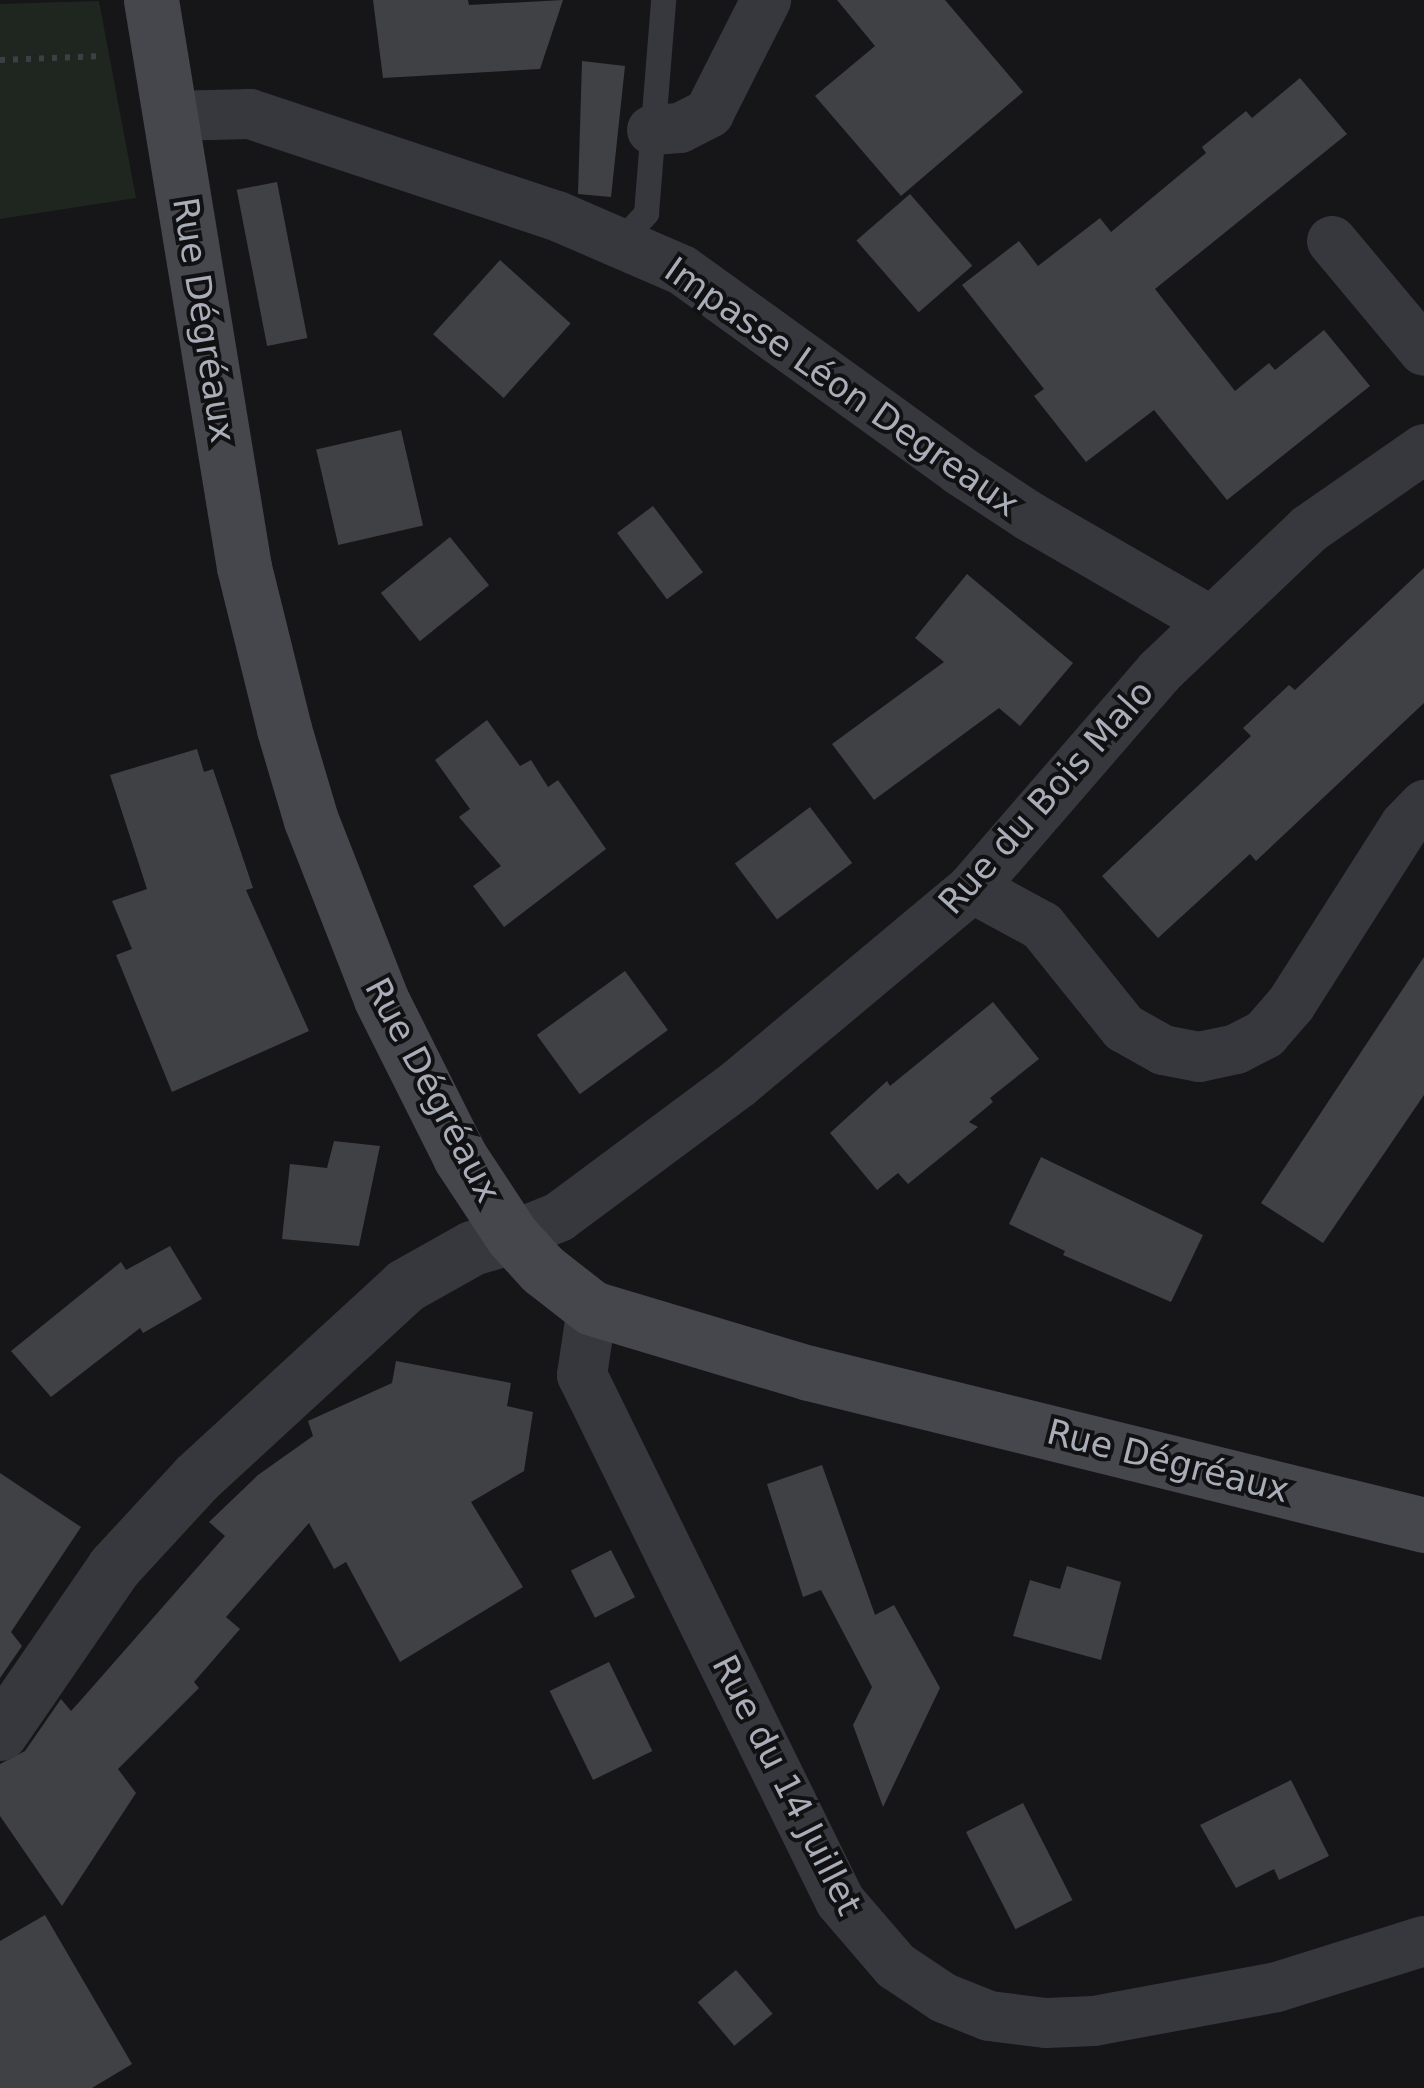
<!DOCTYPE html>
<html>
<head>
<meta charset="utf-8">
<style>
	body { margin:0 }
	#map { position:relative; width:1424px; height:2088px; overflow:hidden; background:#161618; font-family:"DejaVu Sans",sans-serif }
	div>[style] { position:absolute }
	.green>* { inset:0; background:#1e261f }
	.building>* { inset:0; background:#404145; transform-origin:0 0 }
	.path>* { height:6px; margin-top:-3px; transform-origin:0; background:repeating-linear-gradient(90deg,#3d3f44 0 5px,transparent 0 13px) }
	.service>* { height:25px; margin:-12.5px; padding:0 12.5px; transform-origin:12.5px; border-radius:12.5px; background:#37383d }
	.minor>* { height:50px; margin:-25px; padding:0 25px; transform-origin:25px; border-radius:25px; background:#37383d }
	.tertiary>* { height:55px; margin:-27.5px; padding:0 27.5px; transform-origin:27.5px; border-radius:27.5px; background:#37383d }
	.secondary>* { height:55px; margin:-27.5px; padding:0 27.5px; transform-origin:27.5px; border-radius:27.5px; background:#45474d }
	span { translate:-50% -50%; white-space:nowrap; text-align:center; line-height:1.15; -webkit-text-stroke:8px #111113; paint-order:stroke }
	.street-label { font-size:35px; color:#a8adb8 }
</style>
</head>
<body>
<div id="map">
	<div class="green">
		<div style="clip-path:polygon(99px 1px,136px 198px,0 219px,0 4px)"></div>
	</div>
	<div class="building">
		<div style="clip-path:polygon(373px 0,468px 0,469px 5px,563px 0,540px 69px,383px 78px)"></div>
		<div style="clip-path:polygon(837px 0,945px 0,1023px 92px,901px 196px,815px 96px,875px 46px)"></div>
		<div style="clip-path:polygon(582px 61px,625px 66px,611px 197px,578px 194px)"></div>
		<div style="clip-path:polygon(1300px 78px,1347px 134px,1155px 289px,1235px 391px,1269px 363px,1275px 370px,1324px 330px,1370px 386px,1227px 500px,1154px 410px,1086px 462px,1034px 396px,1044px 389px,962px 285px,1019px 241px,1038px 266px,1100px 218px,1111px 232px,1206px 153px,1202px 147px,1246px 111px,1252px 118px)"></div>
		<div style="left:277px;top:182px;width:159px;height:41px;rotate:79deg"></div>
		<div style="left:910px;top:194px;width:95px;height:71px;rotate:49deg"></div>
		<div style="left:500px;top:260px;width:95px;height:100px;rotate:42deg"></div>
		<div style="left:401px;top:430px;width:98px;height:87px;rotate:77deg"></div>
		<div style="left:653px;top:506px;width:83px;height:45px;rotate:53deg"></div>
		<div style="left:450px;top:537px;width:62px;height:89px;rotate:51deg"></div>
		<div style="clip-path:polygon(1424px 568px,1424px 703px,1256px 861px,1250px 854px,1158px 938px,1102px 876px,1251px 736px,1243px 728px,1289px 685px,1295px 690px)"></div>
		<div style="clip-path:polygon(967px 574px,1073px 663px,1020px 726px,999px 708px,874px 800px,832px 744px,944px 662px,915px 638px)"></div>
		<div style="clip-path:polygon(487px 720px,520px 766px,531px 760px,548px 787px,558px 780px,606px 849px,504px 927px,473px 886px,501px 866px,459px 817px,470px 809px,435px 760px)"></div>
		<div style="clip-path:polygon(197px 749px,204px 772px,213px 769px,253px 888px,246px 890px,309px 1031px,172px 1092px,116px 955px,132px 949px,112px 901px,147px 889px,110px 775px)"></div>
		<div style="left:810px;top:807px;width:70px;height:94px;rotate:53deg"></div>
		<div style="clip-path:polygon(1424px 957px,1424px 1095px,1323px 1243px,1261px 1203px)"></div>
		<div style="left:625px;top:971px;width:73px;height:109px;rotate:54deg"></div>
		<div style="clip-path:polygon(993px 1002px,1039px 1059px,990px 1098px,993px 1102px,969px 1122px,978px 1127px,908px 1184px,898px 1173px,877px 1190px,830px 1133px,887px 1081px,890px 1086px)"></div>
		<div style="clip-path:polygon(334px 1141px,380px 1146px,359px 1246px,282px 1239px,290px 1164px,327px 1168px)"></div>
		<div style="clip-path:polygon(1041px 1157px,1203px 1235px,1171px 1302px,1063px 1255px,1065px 1251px,1009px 1224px)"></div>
		<div style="clip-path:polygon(170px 1246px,202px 1299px,143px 1333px,140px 1328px,51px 1397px,11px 1351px,121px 1262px,126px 1270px)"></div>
		<div style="clip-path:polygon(396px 1361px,511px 1383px,507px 1406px,533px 1412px,524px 1471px,471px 1502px,523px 1587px,400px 1662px,346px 1562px,334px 1569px,309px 1523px,226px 1617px,240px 1629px,194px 1682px,199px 1688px,118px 1769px,136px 1793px,62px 1906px,0 1816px,0 1764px,25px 1751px,61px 1699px,71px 1711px,81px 1700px,225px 1536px,209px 1522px,258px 1475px,313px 1436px,308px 1421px,392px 1383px)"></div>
		<div style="clip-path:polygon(822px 1465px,875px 1615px,894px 1605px,940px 1688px,883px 1807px,853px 1725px,872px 1687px,821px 1590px,803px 1597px,767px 1484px)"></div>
		<div style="clip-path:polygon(0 1473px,81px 1527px,11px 1632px,22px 1646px,0 1678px)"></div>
		<div style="left:611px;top:1550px;width:53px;height:45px;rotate:63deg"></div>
		<div style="clip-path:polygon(1067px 1566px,1121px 1582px,1101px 1660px,1013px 1636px,1030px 1580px,1060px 1589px)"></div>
		<div style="left:609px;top:1662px;width:99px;height:66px;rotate:64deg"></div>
		<div style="clip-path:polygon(1291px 1780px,1329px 1856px,1279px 1880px,1274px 1869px,1236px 1888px,1200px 1825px)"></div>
		<div style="left:1023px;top:1803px;width:109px;height:64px;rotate:63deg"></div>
		<div style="clip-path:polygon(45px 1915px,132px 2064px,92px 2088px,0 2088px,0 1941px)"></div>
		<div style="left:736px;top:1970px;width:57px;height:50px;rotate:50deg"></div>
	</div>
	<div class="path">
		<div style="left:0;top:60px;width:104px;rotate:-2.2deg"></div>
	</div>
	<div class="service">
		<div style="left:621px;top:240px;width:37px;rotate:-47deg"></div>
		<div style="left:646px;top:213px;width:214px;rotate:-85.4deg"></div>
	</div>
	<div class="minor">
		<div style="left:170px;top:116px;width:80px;rotate:-1.4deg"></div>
		<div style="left:250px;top:114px;width:324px;rotate:18.4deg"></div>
		<div style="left:557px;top:216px;width:136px;rotate:23.4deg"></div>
		<div style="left:682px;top:270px;width:342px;rotate:35.8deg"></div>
		<div style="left:959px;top:470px;width:84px;rotate:33.3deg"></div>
		<div style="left:1029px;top:516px;width:210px;rotate:30deg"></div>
		<div style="left:652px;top:130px;width:28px;rotate:-4deg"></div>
		<div style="left:680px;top:128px;width:33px;rotate:-27deg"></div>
		<div style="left:709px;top:113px;width:127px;rotate:-63.2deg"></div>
		<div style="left:1332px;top:241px;width:143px;rotate:50.1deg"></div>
		<div style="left:972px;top:888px;width:80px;rotate:28.5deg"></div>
		<div style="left:1042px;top:926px;width:131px;rotate:51.2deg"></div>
		<div style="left:1124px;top:1028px;width:45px;rotate:29.4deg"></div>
		<div style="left:1163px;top:1050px;width:37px;rotate:11deg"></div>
		<div style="left:1199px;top:1057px;width:38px;rotate:-12deg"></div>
		<div style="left:1236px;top:1049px;width:33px;rotate:-27deg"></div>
		<div style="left:1265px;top:1034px;width:40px;rotate:-49deg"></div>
		<div style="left:1291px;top:1004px;width:212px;rotate:-57.5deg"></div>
		<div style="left:1405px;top:825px;width:28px;rotate:-46deg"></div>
		<div style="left:512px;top:1236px;width:51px;rotate:-22deg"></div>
		<div style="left:559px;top:1217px;width:223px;rotate:-36.6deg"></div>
		<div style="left:738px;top:1084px;width:305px;rotate:-39.9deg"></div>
		<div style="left:972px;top:888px;width:287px;rotate:-49.1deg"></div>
		<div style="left:1160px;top:671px;width:206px;rotate:-43.6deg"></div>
		<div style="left:1309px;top:529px;width:140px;rotate:-34.8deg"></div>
		<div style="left:592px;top:1308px;width:68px;rotate:98.5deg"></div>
		<div style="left:582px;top:1375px;width:586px;rotate:63.87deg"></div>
		<div style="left:840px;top:1901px;width:86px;rotate:49.3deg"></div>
		<div style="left:896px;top:1966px;width:58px;rotate:33.7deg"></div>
		<div style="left:944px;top:1998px;width:48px;rotate:21.8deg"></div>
		<div style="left:989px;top:2016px;width:57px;rotate:7deg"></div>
		<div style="left:1046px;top:2023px;width:48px;rotate:-2.4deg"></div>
		<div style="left:1094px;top:2021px;width:186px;rotate:-10.5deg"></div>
		<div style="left:1277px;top:1987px;width:154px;rotate:-17.4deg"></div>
	</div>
	<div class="tertiary">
		<div style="left:0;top:1733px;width:201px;rotate:-55.5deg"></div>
		<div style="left:114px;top:1567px;width:121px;rotate:-47.3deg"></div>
		<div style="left:196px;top:1478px;width:285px;rotate:-42.6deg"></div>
		<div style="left:406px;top:1285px;width:76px;rotate:-29.3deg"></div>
		<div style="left:472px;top:1248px;width:42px;rotate:-16.7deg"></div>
	</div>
	<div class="secondary">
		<div style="left:151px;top:0;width:575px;rotate:80.69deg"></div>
		<div style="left:244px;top:567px;width:167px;rotate:76.1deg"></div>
		<div style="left:284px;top:729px;width:95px;rotate:73.5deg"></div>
		<div style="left:311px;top:820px;width:192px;rotate:68.6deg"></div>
		<div style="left:381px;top:999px;width:177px;rotate:63.4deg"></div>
		<div style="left:460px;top:1157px;width:95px;rotate:56.6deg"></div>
		<div style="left:512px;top:1236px;width:45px;rotate:47.7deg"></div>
		<div style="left:542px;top:1269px;width:63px;rotate:38deg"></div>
		<div style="left:592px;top:1308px;width:227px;rotate:16.7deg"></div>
		<div style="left:809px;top:1373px;width:634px;rotate:13.88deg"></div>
	</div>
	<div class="street-label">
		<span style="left:204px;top:320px;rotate:81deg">Rue Dégréaux</span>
		<span style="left:842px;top:387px;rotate:35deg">Impasse Léon Degreaux</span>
		<span style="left:1046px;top:797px;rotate:-48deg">Rue du Bois Malo</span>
		<span style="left:433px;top:1090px;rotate:62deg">Rue Dégréaux</span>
		<span style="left:1168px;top:1461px;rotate:14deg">Rue Dégréaux</span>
		<span style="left:787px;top:1785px;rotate:63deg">Rue du 14 Juillet</span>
	</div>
</div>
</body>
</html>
